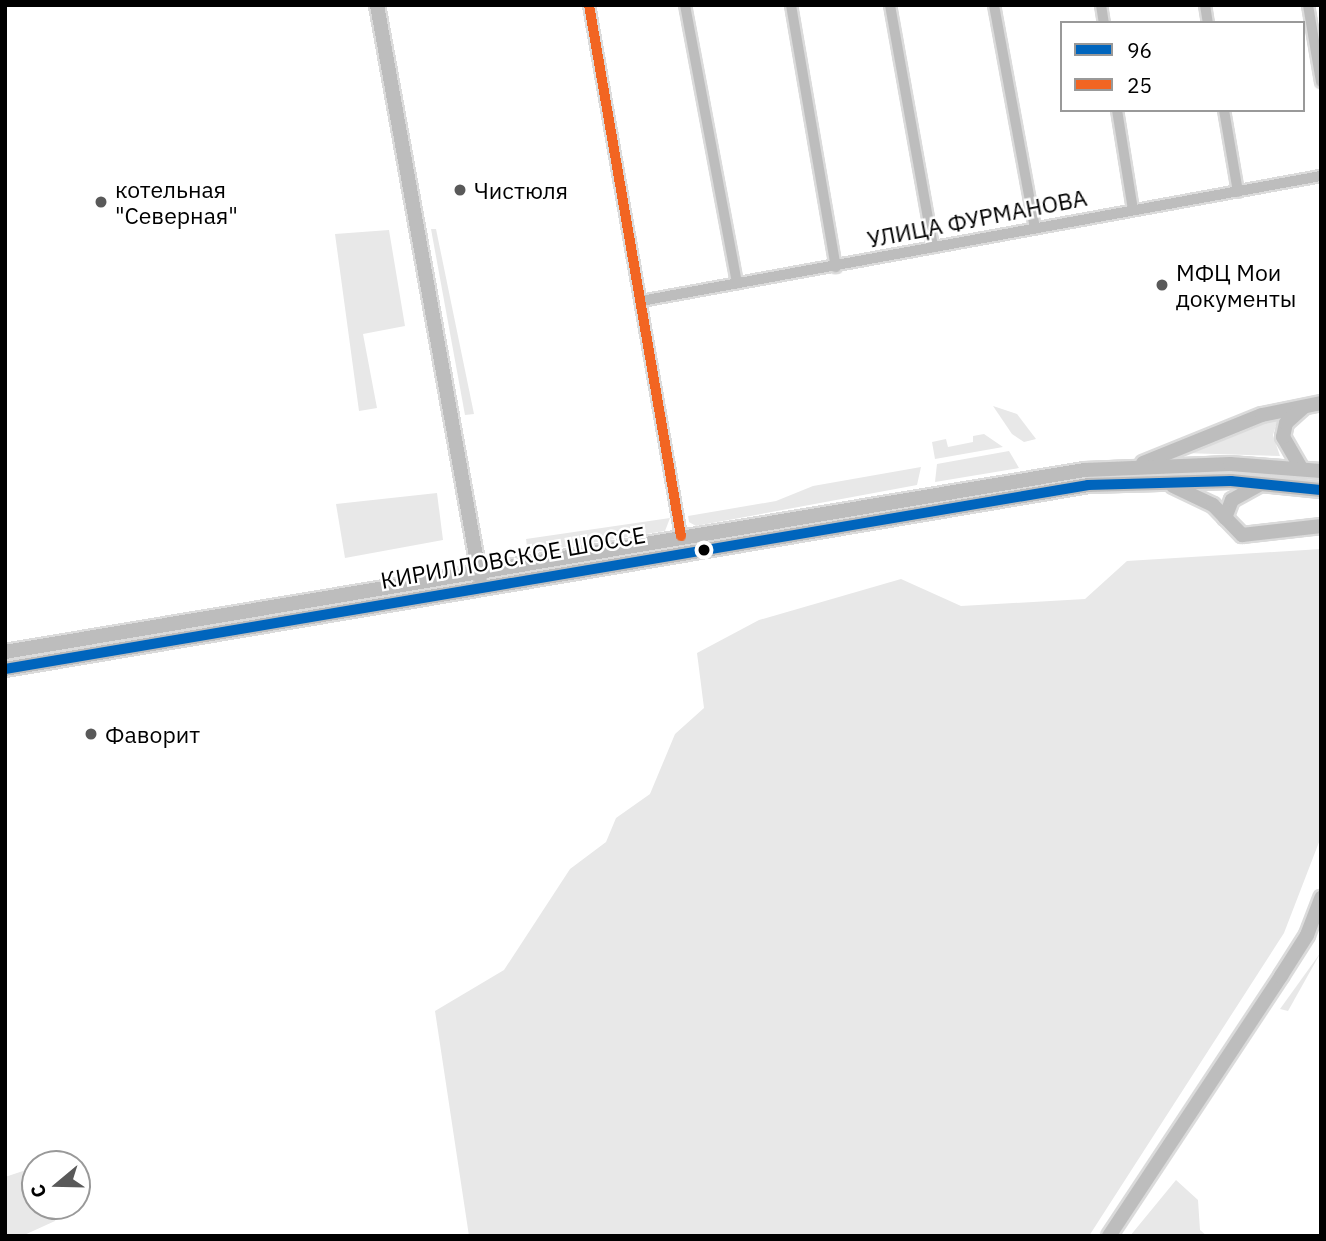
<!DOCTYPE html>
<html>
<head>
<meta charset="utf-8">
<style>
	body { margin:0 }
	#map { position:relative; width:1326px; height:1241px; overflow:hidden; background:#fff; font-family:"IBM Plex Sans",sans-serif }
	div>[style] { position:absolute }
	.green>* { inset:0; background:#e8e8e8 }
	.roads { filter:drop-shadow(2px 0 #dbdbdb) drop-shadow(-2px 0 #dbdbdb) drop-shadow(0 2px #dbdbdb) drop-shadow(0 -2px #dbdbdb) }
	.minor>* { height:10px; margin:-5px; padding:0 5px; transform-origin:5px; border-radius:5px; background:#bdbdbd }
	.major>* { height:14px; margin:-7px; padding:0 7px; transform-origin:7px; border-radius:7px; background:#bdbdbd }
	.bus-1>* { height:10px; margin:-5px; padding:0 5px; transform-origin:5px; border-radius:5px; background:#0065bd }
	.bus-2>* { height:10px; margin:-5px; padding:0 5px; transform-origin:5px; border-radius:5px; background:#f26522 }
	.dots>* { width:19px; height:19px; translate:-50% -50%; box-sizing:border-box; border:4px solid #fff; border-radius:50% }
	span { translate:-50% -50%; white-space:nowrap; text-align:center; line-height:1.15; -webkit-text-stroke:5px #fff; paint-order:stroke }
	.poi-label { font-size:23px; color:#000 }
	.left { translate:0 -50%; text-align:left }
	.street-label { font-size:23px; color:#000 }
	.frame { position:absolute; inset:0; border:7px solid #000; pointer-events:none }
	.legend { position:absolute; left:1060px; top:21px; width:245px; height:91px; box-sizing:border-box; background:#fff; border:2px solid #999; margin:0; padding:9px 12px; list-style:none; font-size:21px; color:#000 }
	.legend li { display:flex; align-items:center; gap:14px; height:35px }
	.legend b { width:35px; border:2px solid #999 }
	.north { position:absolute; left:21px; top:1150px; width:70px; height:70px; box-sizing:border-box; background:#fff; border:2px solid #999; border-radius:50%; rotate:251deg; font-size:19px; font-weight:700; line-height:28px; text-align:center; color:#000 }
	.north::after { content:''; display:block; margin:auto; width:24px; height:32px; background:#595959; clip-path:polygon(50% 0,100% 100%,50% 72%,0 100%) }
</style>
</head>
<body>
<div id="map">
	<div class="green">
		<div style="clip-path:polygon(431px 229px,436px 229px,474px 414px,465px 415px)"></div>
		<div style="clip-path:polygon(389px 230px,405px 326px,363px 334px,377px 408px,359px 411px,335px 234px)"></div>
		<div style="clip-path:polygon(993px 406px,1017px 414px,1036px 439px,1024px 442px,1012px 434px)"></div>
		<div style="clip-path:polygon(1279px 416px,1273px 435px,1280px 456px,1183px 453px)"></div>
		<div style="clip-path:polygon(984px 434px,1003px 447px,935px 459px,932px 442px,946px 439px,948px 447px,973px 442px,973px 436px)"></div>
		<div style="clip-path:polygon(1009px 451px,1019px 468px,935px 482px,937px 464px)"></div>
		<div style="clip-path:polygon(921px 467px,917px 485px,696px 526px,689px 522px,688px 516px,776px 501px,813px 486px)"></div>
		<div style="clip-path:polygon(437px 493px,443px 540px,345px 558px,336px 504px)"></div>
		<div style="clip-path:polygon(670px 518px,665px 531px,528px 553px,526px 539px)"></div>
		<div style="clip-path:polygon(1321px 549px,1321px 837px,1284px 933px,1089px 1236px,469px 1236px,435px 1011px,504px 970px,570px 869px,606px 842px,616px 818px,650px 794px,675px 734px,704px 708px,697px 653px,759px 620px,901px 579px,961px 606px,1085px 599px,1127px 561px)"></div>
		<div style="clip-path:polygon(1321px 952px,1288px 1011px,1280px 1009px)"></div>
		<div style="clip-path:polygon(35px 1167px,35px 1206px,61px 1206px,55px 1221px,22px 1236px,5px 1236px,5px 1177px)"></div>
		<div style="clip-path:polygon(1176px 1180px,1198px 1200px,1200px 1230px,1207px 1236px,1130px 1236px)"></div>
	</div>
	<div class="roads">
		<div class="minor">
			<div style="left:589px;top:5px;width:539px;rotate:80.17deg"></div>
			<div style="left:685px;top:5px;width:283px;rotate:79.4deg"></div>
			<div style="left:791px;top:5px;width:266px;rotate:80.3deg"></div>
			<div style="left:890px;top:5px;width:246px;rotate:79.9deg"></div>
			<div style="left:994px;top:5px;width:227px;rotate:79.6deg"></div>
			<div style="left:1101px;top:5px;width:18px;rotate:81deg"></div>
			<div style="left:1205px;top:5px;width:18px;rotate:81deg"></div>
			<div style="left:1308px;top:5px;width:78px;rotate:80.4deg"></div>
			<div style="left:1117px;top:110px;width:101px;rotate:80.9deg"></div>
			<div style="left:1224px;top:110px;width:83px;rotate:80.3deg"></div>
			<div style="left:641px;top:301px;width:691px;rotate:-10.42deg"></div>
		</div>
		<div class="major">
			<div style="left:377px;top:5px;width:582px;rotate:79.81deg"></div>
			<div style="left:1143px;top:463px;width:128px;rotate:-22deg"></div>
			<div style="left:1262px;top:415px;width:60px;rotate:-11.5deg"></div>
			<div style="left:1301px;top:468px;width:36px;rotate:-120deg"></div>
			<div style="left:1283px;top:437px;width:14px;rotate:-78deg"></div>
			<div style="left:1286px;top:423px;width:24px;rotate:-42deg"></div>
			<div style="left:1173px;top:486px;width:44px;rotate:25.4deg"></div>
			<div style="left:1213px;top:505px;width:42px;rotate:46deg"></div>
			<div style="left:1242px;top:535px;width:80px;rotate:-6.5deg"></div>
			<div style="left:1225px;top:518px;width:19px;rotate:-69deg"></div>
			<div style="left:1232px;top:500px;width:31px;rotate:-29deg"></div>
			<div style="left:5px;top:652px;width:1095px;rotate:-9.57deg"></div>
			<div style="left:1085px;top:470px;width:145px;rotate:-2.4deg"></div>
			<div style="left:1230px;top:464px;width:91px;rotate:4.4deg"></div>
			<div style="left:5px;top:669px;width:1099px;rotate:-9.64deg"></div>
			<div style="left:1088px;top:485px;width:143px;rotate:-1.6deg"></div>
			<div style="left:1231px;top:481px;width:90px;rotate:5.7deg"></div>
			<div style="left:1109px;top:1236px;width:312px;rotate:-56.5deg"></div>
			<div style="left:1281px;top:976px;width:49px;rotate:-57.6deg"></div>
			<div style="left:1307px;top:935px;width:40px;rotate:-69deg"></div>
		</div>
	</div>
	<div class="bus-1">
		<div style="left:5px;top:669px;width:1099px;rotate:-9.64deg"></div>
		<div style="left:1088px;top:485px;width:143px;rotate:-1.6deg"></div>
		<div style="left:1231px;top:481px;width:90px;rotate:5.7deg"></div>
	</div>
	<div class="bus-2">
		<div style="left:589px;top:5px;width:539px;rotate:80.17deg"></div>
	</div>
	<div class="dots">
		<div style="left:460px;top:190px;background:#595959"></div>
		<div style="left:101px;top:202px;background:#595959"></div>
		<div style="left:1162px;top:285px;background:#595959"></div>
		<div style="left:704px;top:550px;background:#000"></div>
		<div style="left:91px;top:734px;background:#595959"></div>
	</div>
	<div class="poi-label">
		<span class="left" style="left:115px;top:202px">котельная<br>"Северная"</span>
		<span class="left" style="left:474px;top:190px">Чистюля</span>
		<span class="left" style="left:1176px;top:285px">МФЦ Мои<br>документы</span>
		<span class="left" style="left:105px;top:734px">Фаворит</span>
	</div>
	<div class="street-label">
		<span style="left:977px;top:218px;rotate:-11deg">УЛИЦА ФУРМАНОВА</span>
		<span style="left:513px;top:557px;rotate:-10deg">КИРИЛЛОВСКОЕ ШОССЕ</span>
	</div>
	<div class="frame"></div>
	<ul class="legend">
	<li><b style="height:9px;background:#0065bd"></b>96</li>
	<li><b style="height:9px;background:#f26522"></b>25</li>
	</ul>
	<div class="north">С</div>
</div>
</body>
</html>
